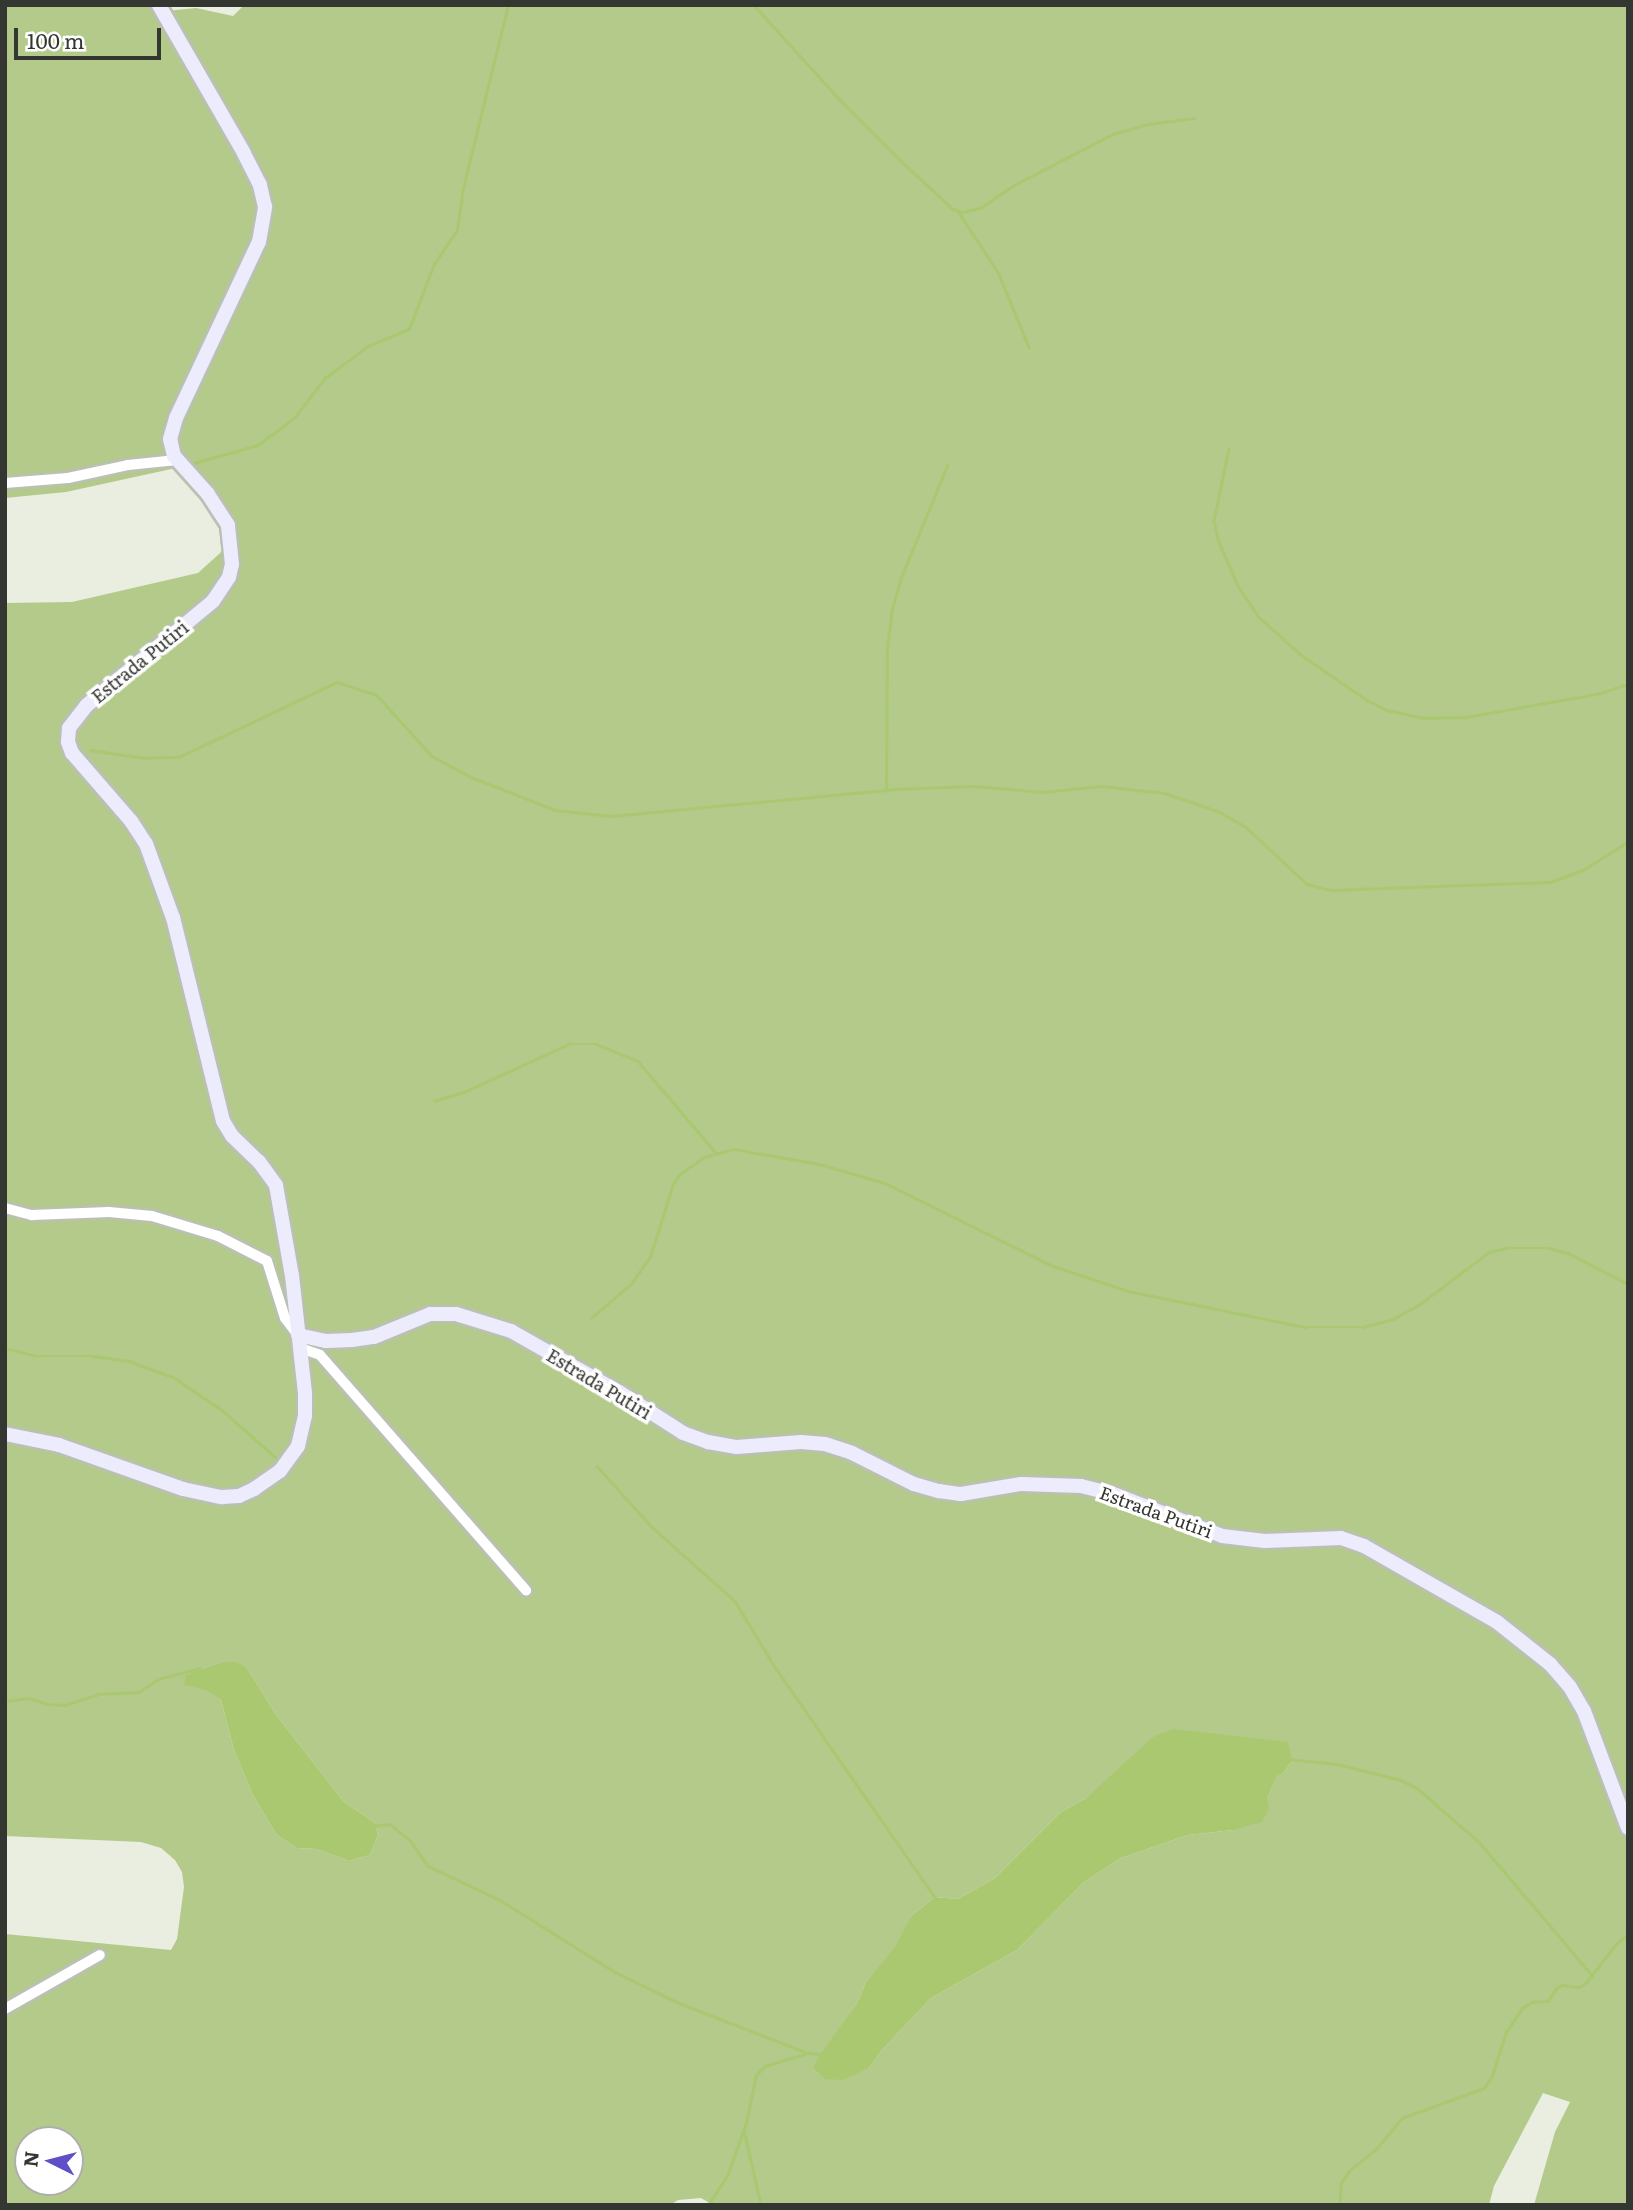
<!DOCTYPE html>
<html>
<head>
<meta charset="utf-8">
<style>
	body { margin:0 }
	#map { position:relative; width:1633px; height:2210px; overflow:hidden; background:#e9eee1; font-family:Literata,serif }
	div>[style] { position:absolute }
	.green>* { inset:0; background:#b3ca8a }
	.water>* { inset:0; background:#aac870 }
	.stream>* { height:2.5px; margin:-1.25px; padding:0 1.25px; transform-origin:1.25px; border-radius:1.25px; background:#aac870 }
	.roads { filter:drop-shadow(2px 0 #bbc0b4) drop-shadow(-2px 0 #bbc0b4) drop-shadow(0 2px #bbc0b4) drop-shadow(0 -2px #bbc0b4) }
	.street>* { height:10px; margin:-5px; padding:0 5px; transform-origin:5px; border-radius:5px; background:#fff }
	.secondary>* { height:14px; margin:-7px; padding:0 7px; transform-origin:7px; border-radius:7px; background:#ececfd }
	span { translate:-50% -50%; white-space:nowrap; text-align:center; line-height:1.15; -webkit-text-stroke:7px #fff; paint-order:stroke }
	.street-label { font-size:18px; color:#343631 }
	.frame { position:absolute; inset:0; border:7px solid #343631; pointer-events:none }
	.north { position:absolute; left:14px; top:2126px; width:70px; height:70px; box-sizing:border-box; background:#fff; border:2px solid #aeafad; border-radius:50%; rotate:276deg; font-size:19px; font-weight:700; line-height:28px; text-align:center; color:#343631 }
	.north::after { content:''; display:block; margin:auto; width:24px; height:32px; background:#6050c8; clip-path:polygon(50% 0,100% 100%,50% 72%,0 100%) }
	.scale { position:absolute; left:14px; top:28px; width:147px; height:32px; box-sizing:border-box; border:4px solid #343631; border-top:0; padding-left:9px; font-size:21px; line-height:24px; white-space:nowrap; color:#343631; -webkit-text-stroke:5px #fff; paint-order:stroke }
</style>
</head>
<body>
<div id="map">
	<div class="green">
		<div style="clip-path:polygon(evenodd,5px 5px,163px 5px,166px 11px,196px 8px,233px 16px,244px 5px,1628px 5px,1628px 2205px,1534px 2205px,1555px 2132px,1570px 2102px,1543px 2093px,1494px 2186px,1489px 2205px,713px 2205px,701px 2198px,678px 2200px,670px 2205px,5px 2205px,5px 1934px,171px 1950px,177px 1939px,184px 1887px,182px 1872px,175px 1860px,161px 1848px,141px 1842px,5px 1836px,5px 603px,72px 602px,198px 573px,230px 544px,213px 502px,176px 468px,66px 492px,5px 498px,5px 5px,222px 1662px,247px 1668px,277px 1716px,344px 1802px,374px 1822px,378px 1835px,370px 1855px,349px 1861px,317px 1849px,296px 1848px,276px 1834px,253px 1795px,234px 1750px,221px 1700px,187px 1675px,222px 1662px,5px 5px,1292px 1761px,1281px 1776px,1278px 1773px,1267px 1798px,1233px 1830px,1188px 1835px,1121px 1858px,1084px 1882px,1017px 1950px,931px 1998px,881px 2051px,869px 2068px,857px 2072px,813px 2067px,857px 2003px,866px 1982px,896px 1947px,911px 1916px,935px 1897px,958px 1899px,995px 1878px,1062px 1811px,1085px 1799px,1128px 1762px,1292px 1761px,5px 5px,28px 2140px,70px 2140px,70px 2182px,28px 2182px,28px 2140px)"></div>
	</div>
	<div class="water">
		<div style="clip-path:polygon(222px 1662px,236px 1662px,247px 1668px,277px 1716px,344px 1802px,374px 1822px,378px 1835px,370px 1855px,349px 1861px,317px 1849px,296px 1848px,276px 1834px,253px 1795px,234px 1750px,221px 1700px,206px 1690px,184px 1685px,186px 1675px)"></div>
		<div style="clip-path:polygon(1173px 1729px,1288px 1742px,1292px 1761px,1281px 1776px,1278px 1774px,1267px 1798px,1269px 1809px,1262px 1822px,1233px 1830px,1188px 1835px,1121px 1858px,1084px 1882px,1017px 1950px,931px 1998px,881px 2051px,869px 2068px,842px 2080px,825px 2079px,813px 2067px,819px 2056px,857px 2003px,866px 1982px,895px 1947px,911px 1916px,935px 1897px,958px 1899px,995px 1878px,1062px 1811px,1085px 1799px,1153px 1737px)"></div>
	</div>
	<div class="stream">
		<div style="left:754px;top:5px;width:131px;rotate:47.8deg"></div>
		<div style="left:842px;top:102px;width:83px;rotate:45deg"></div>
		<div style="left:901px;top:161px;width:71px;rotate:42.7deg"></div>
		<div style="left:953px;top:209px;width:9px;rotate:18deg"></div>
		<div style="left:962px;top:212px;width:18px;rotate:-13deg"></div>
		<div style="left:980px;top:208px;width:41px;rotate:-34.1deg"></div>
		<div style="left:1014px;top:185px;width:111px;rotate:-27.3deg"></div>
		<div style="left:1113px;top:134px;width:36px;rotate:-16deg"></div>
		<div style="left:1148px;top:124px;width:46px;rotate:-7.4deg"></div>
		<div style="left:958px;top:211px;width:75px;rotate:56.9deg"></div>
		<div style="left:999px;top:274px;width:79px;rotate:67.7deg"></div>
		<div style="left:1229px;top:449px;width:74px;rotate:101.8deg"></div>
		<div style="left:1214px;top:521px;width:22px;rotate:77deg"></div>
		<div style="left:1219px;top:542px;width:48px;rotate:66.6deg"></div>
		<div style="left:1238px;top:586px;width:37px;rotate:56deg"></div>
		<div style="left:1259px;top:617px;width:55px;rotate:42.1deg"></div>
		<div style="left:1300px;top:654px;width:81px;rotate:34.5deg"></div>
		<div style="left:1367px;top:700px;width:22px;rotate:27deg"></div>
		<div style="left:1387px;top:710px;width:40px;rotate:12deg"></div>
		<div style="left:1426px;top:718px;width:40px;rotate:-1.4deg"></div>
		<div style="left:1466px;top:717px;width:133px;rotate:-10deg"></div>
		<div style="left:1597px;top:694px;width:33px;rotate:-18deg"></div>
		<div style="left:194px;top:463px;width:66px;rotate:-15.7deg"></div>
		<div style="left:258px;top:445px;width:45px;rotate:-36.9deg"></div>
		<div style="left:294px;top:418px;width:51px;rotate:-52.2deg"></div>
		<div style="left:325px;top:378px;width:54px;rotate:-36.7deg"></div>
		<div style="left:368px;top:346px;width:44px;rotate:-22.5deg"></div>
		<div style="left:409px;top:329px;width:70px;rotate:-69deg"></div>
		<div style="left:434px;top:264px;width:41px;rotate:-55.9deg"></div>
		<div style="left:457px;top:230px;width:42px;rotate:-81.9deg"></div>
		<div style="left:463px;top:188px;width:188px;rotate:-76.2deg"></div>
		<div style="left:90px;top:750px;width:55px;rotate:8.4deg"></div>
		<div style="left:144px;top:758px;width:35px;rotate:-2deg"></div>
		<div style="left:179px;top:757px;width:175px;rotate:-25.4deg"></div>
		<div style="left:337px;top:682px;width:42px;rotate:18deg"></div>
		<div style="left:377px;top:695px;width:82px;rotate:48deg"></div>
		<div style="left:432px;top:756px;width:44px;rotate:28.3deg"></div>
		<div style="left:471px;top:777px;width:90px;rotate:21.4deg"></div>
		<div style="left:555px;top:810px;width:56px;rotate:6.1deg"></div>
		<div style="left:611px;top:816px;width:284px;rotate:-5.4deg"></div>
		<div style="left:894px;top:789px;width:80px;rotate:-2.1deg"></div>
		<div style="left:974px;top:786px;width:68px;rotate:5deg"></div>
		<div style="left:1042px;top:792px;width:59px;rotate:-5.8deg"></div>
		<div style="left:1101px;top:786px;width:64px;rotate:6.2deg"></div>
		<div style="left:1165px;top:793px;width:58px;rotate:19.1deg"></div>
		<div style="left:1220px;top:812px;width:30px;rotate:30deg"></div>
		<div style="left:1246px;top:827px;width:83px;rotate:43.1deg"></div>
		<div style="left:1307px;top:884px;width:25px;rotate:14deg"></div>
		<div style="left:1331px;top:890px;width:219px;rotate:-2.1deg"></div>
		<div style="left:1550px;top:882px;width:33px;rotate:-20deg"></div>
		<div style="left:1581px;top:871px;width:55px;rotate:-31.7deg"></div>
		<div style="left:886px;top:790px;width:141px;rotate:-89.6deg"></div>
		<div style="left:887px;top:649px;width:40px;rotate:-82.9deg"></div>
		<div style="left:892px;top:609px;width:35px;rotate:-74deg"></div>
		<div style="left:902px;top:575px;width:118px;rotate:-67.6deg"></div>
		<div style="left:434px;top:1101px;width:31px;rotate:-17deg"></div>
		<div style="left:464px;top:1092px;width:115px;rotate:-24.6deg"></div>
		<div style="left:569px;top:1044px;width:27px"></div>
		<div style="left:596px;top:1044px;width:45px;rotate:22deg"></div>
		<div style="left:638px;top:1061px;width:121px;rotate:49.7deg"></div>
		<div style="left:591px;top:1318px;width:52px;rotate:-40.4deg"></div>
		<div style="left:631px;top:1284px;width:33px;rotate:-55deg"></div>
		<div style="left:650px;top:1257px;width:77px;rotate:-72.5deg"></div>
		<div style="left:673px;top:1184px;width:12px;rotate:-55deg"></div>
		<div style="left:680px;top:1174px;width:29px;rotate:-35deg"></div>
		<div style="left:704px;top:1157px;width:31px;rotate:-15deg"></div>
		<div style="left:734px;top:1149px;width:86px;rotate:10deg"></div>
		<div style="left:819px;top:1164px;width:69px;rotate:16.1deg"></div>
		<div style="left:885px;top:1183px;width:187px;rotate:26.3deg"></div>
		<div style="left:1053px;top:1266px;width:79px;rotate:18.4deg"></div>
		<div style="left:1128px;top:1291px;width:181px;rotate:11.5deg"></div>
		<div style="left:1305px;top:1327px;width:58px"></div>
		<div style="left:1363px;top:1327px;width:31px;rotate:-15deg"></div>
		<div style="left:1393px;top:1319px;width:31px;rotate:-29deg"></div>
		<div style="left:1420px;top:1304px;width:86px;rotate:-37deg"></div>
		<div style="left:1489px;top:1252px;width:18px;rotate:-13deg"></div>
		<div style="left:1507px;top:1248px;width:42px"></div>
		<div style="left:1549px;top:1248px;width:20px;rotate:15deg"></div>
		<div style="left:1568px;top:1253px;width:68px;rotate:27.3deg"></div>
		<div style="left:5px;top:1348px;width:32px;rotate:14deg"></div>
		<div style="left:36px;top:1356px;width:57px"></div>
		<div style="left:93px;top:1356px;width:36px;rotate:8deg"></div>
		<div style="left:129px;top:1361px;width:47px;rotate:20deg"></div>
		<div style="left:173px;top:1377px;width:59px;rotate:34deg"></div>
		<div style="left:222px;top:1410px;width:77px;rotate:41.3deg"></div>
		<div style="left:597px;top:1466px;width:82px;rotate:48deg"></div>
		<div style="left:652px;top:1527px;width:111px;rotate:41.7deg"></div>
		<div style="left:735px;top:1601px;width:77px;rotate:58.8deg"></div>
		<div style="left:775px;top:1667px;width:282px;rotate:55.2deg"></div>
		<div style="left:5px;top:1701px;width:24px;rotate:-7deg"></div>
		<div style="left:29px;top:1698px;width:20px;rotate:18deg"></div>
		<div style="left:48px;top:1704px;width:17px;rotate:3deg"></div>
		<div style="left:65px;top:1705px;width:35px;rotate:-18deg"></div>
		<div style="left:98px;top:1694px;width:41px;rotate:-2.8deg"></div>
		<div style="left:139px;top:1692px;width:23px;rotate:-34deg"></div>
		<div style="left:158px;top:1679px;width:43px;rotate:-14.7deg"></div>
		<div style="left:1289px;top:1759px;width:48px;rotate:5.9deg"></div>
		<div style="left:1337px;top:1764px;width:66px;rotate:14deg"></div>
		<div style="left:1401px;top:1780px;width:18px;rotate:27deg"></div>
		<div style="left:1417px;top:1788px;width:84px;rotate:41.1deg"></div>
		<div style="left:1480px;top:1843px;width:173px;rotate:49.7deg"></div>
		<div style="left:372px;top:1826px;width:18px;rotate:-6deg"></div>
		<div style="left:390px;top:1824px;width:26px;rotate:39deg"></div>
		<div style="left:410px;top:1840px;width:32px;rotate:55deg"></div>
		<div style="left:428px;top:1866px;width:82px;rotate:25.3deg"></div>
		<div style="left:502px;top:1901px;width:133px;rotate:32.1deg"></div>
		<div style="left:615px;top:1972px;width:71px;rotate:25.8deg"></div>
		<div style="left:679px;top:2003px;width:138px;rotate:21.2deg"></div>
		<div style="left:808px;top:2053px;width:14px;rotate:4deg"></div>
		<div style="left:744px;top:2130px;width:77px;rotate:77.2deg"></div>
		<div style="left:708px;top:2205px;width:37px;rotate:-57deg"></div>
		<div style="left:728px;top:2174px;width:54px;rotate:-70.6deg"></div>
		<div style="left:746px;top:2123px;width:49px;rotate:-78.2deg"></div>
		<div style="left:756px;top:2075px;width:13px;rotate:-45deg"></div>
		<div style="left:765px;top:2066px;width:45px;rotate:-16.8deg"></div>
		<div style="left:1339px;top:2205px;width:22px;rotate:-85deg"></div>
		<div style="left:1341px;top:2183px;width:14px;rotate:-56deg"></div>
		<div style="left:1349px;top:2171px;width:33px;rotate:-39deg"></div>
		<div style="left:1375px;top:2150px;width:42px;rotate:-49.8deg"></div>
		<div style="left:1402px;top:2118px;width:87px;rotate:-20.1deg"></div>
		<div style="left:1484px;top:2088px;width:14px;rotate:-56deg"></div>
		<div style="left:1492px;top:2076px;width:46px;rotate:-72.3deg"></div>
		<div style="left:1506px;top:2032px;width:29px;rotate:-56deg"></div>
		<div style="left:1522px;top:2008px;width:12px;rotate:-31deg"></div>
		<div style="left:1532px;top:2002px;width:16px;rotate:-4deg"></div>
		<div style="left:1548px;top:2001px;width:15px;rotate:-58deg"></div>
		<div style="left:1556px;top:1988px;width:7px;rotate:-27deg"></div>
		<div style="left:1562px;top:1985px;width:17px;rotate:7deg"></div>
		<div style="left:1579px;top:1987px;width:7px;rotate:-27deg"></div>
		<div style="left:1585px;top:1984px;width:51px;rotate:-52.2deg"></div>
		<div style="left:1616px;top:1944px;width:16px;rotate:-40deg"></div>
	</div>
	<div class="roads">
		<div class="street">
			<div style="left:5px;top:483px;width:63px;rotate:-4.5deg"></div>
			<div style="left:68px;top:478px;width:61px;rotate:-12.2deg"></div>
			<div style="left:128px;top:465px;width:49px;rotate:-5.8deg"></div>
			<div style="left:5px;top:1208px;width:28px;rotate:15deg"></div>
			<div style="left:32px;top:1215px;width:77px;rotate:-2.2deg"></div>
			<div style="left:109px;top:1212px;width:43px;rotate:5.3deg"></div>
			<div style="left:152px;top:1216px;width:69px;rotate:16.9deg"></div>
			<div style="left:218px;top:1236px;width:55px;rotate:27deg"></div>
			<div style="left:267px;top:1261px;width:60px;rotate:72.5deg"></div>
			<div style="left:285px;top:1318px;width:21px;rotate:53deg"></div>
			<div style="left:300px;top:1348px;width:21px;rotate:19deg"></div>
			<div style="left:320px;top:1355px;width:313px;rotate:48.8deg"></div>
			<div style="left:5px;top:2009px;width:109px;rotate:-29.6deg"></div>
		</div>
		<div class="secondary">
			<div style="left:298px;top:1335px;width:29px;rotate:12deg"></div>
			<div style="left:326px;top:1341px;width:26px;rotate:-2deg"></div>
			<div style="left:352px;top:1340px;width:22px;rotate:-8deg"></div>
			<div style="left:374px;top:1337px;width:61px;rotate:-22.3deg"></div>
			<div style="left:430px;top:1314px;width:26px"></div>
			<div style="left:456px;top:1314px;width:58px;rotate:17.2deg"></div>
			<div style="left:511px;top:1331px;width:124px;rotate:29.5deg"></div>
			<div style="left:619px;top:1392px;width:76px;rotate:32.6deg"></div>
			<div style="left:683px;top:1433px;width:27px;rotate:20deg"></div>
			<div style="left:708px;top:1442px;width:29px;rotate:10deg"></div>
			<div style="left:737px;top:1447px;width:64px;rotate:-4.5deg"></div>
			<div style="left:801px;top:1442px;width:24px;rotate:5deg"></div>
			<div style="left:825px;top:1444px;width:28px;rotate:18deg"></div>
			<div style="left:852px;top:1453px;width:69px;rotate:26.6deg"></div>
			<div style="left:914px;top:1484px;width:26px;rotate:16deg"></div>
			<div style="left:939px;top:1491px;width:22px;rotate:8deg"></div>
			<div style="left:961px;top:1494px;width:61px;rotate:-9.5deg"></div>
			<div style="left:1021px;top:1484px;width:60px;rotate:1.9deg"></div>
			<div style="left:1081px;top:1486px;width:36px;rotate:14deg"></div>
			<div style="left:1116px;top:1495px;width:114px;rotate:21.1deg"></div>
			<div style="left:1222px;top:1536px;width:43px;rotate:6.6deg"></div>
			<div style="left:1265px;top:1541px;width:76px;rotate:-2.3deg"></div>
			<div style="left:1341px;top:1538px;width:24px;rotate:19deg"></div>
			<div style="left:1364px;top:1546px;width:153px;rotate:29.7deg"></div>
			<div style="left:1497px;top:1622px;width:68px;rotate:38.4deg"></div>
			<div style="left:1550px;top:1664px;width:30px;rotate:49deg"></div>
			<div style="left:1570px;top:1687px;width:28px;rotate:60deg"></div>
			<div style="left:1584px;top:1711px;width:125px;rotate:69.4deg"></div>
			<div style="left:5px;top:1434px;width:55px;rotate:11.5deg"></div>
			<div style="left:59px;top:1445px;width:132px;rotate:19.5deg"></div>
			<div style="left:183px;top:1489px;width:40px;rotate:12deg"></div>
			<div style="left:222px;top:1497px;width:17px;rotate:-3deg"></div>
			<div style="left:239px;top:1496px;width:17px;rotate:-25deg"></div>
			<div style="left:254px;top:1489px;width:32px;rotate:-35deg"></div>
			<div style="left:280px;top:1471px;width:31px;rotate:-54deg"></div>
			<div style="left:298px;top:1446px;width:31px;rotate:-77deg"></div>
			<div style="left:305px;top:1416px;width:23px;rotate:-90deg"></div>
			<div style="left:305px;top:1393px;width:118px;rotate:-96.3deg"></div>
			<div style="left:292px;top:1276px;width:92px;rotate:-100deg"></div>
			<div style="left:276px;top:1185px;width:29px;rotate:-126deg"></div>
			<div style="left:259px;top:1162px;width:37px;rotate:-136deg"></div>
			<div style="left:232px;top:1136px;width:17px;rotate:-121deg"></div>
			<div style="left:223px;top:1121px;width:209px;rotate:-103.8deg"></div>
			<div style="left:173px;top:918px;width:79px;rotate:-110deg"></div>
			<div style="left:146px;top:844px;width:27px;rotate:-123deg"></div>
			<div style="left:131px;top:821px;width:90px;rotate:-130.9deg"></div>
			<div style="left:72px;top:753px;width:12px;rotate:-110deg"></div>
			<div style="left:68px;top:742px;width:14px;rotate:-86deg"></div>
			<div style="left:69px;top:728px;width:29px;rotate:-52deg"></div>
			<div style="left:87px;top:705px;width:163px;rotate:-39.5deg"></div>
			<div style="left:213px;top:601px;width:29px;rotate:-56deg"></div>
			<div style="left:229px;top:577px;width:13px;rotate:-77deg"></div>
			<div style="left:232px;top:564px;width:39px;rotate:-96deg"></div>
			<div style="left:228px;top:525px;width:37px;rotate:-123deg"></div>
			<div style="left:208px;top:494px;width:51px;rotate:-131.8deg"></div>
			<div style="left:174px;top:456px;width:17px;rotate:-103deg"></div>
			<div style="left:170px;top:439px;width:22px;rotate:-74deg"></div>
			<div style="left:176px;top:418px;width:195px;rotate:-64.8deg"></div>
			<div style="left:259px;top:242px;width:36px;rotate:-80deg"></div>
			<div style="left:265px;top:207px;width:23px;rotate:-103deg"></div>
			<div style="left:260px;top:185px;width:36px;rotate:-117deg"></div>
			<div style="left:244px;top:153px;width:171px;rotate:-119.9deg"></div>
		</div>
	</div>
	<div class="street-label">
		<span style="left:140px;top:662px;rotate:-39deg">Estrada Putiri</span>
		<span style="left:599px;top:1384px;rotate:31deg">Estrada Putiri</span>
		<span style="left:1156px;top:1512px;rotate:20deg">Estrada Putiri</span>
	</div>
	<div class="frame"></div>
	<div class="north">N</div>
	<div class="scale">100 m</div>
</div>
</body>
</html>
